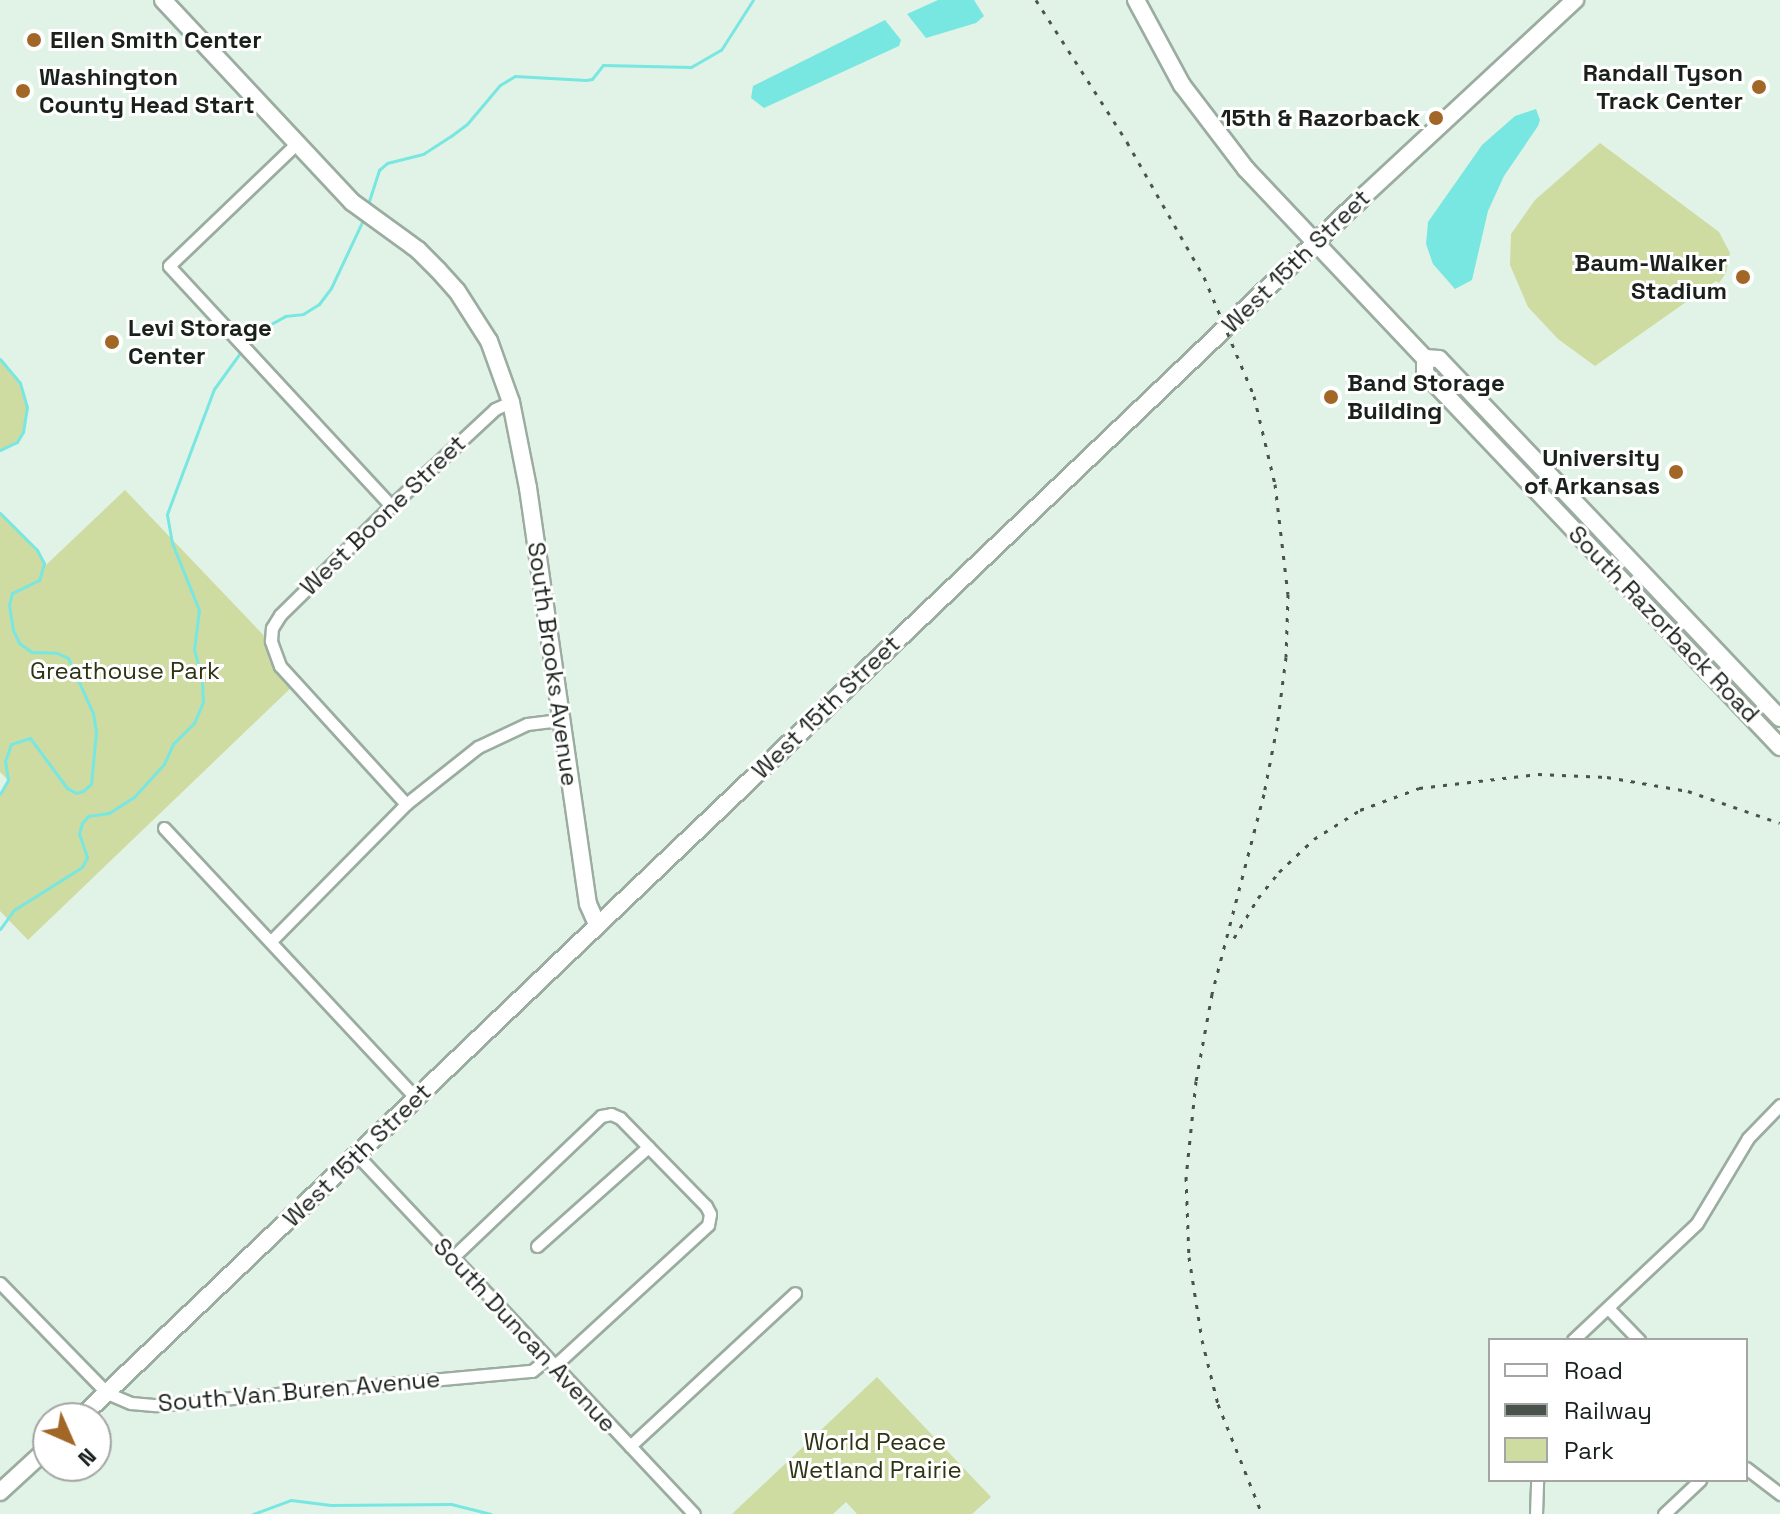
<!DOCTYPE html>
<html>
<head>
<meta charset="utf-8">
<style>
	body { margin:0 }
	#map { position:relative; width:1780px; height:1514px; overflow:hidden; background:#e1f3e6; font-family:"Space Grotesk",sans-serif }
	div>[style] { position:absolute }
	.green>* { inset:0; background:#cedba1 }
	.water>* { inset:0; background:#78e7e2 }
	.stream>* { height:3px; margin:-1.5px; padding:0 1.5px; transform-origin:1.5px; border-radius:1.5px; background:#78e7e2 }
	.roads { filter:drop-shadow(2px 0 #9baca0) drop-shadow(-2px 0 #9baca0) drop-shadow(0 2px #9baca0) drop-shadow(0 -2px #9baca0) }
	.street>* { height:11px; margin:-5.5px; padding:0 5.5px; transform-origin:5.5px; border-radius:5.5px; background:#fff }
	.secondary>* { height:16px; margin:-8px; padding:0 8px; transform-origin:8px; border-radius:8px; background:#fff }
	.rail>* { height:3px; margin-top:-1.5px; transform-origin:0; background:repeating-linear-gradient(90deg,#49534c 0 4px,transparent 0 12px) }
	.dots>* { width:22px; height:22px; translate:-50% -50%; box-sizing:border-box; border:4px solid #fff; border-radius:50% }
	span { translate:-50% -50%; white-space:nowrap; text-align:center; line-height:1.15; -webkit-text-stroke:6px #fff; paint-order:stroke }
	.poi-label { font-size:24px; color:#1a211c; font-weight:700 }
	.left { translate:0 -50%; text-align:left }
	.right { translate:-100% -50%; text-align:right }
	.street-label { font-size:24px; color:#1a211c }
	.park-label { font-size:24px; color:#2e3413 }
	.legend { position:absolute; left:1488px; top:1338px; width:260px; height:144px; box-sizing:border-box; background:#fff; border:2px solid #a3a6a4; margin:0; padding:10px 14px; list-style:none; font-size:24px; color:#1a211c }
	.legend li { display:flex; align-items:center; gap:16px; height:40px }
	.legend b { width:40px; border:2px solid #a3a6a4 }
	.north { position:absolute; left:32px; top:1402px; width:80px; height:80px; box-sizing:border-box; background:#fff; border:2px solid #a3a6a4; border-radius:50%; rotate:135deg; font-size:22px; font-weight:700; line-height:32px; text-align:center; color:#1a211c }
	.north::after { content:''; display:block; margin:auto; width:28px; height:36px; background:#a26627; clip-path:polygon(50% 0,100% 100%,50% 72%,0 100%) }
</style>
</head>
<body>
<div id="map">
	<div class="green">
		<div style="clip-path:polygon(1600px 143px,1719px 232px,1730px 253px,1726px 273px,1719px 283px,1716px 281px,1595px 366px,1558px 339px,1528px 307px,1510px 265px,1511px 234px,1535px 200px)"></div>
		<div style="clip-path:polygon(0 359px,20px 383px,27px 407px,23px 432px,17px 442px,0 450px)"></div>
		<div style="clip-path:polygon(125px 490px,269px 641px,296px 683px,28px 940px,0 911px,0 794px,8px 780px,0 772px,0 513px,37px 550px,46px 565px)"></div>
		<div style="clip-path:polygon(877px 1377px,991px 1497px,972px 1514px,857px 1514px,846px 1502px,833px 1514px,732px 1514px)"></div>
	</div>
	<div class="water">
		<div style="clip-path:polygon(938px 0,974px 0,984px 16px,976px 23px,926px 38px,907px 14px)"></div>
		<div style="clip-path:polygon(885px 20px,901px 40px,899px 46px,764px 108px,751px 98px,753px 86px)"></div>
		<div style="clip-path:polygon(1536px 109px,1540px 120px,1538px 126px,1504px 176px,1488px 211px,1472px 280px,1455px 289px,1433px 264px,1426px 244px,1428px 222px,1482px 145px,1515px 116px)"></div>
	</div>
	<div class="stream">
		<div style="left:368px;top:204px;width:36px;rotate:-72deg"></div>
		<div style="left:379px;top:170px;width:11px;rotate:-41deg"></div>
		<div style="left:387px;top:163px;width:37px;rotate:-14deg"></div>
		<div style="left:423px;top:154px;width:33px;rotate:-33deg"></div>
		<div style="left:451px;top:136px;width:20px;rotate:-37deg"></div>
		<div style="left:467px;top:124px;width:51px;rotate:-49.8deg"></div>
		<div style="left:500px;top:85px;width:17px;rotate:-31deg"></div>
		<div style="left:515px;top:76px;width:71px;rotate:3.2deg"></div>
		<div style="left:586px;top:80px;width:6px;rotate:-9deg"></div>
		<div style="left:592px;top:79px;width:18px;rotate:-52deg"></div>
		<div style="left:603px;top:65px;width:88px;rotate:1.3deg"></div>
		<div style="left:691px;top:67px;width:34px;rotate:-30deg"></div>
		<div style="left:721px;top:50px;width:59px;rotate:-57.4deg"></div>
		<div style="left:248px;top:342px;width:19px;rotate:-43deg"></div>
		<div style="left:262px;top:329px;width:26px;rotate:-29deg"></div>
		<div style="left:285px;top:316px;width:18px;rotate:-6deg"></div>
		<div style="left:303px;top:314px;width:19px;rotate:-32deg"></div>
		<div style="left:319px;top:304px;width:20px;rotate:-53deg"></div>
		<div style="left:331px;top:288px;width:75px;rotate:-64.8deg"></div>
		<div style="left:0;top:359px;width:31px;rotate:50deg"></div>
		<div style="left:20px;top:383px;width:25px;rotate:74deg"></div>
		<div style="left:27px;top:407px;width:25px;rotate:99deg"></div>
		<div style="left:23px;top:432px;width:12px;rotate:121deg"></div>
		<div style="left:17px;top:442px;width:19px;rotate:155deg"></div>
		<div style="left:0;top:513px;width:52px;rotate:45deg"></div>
		<div style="left:37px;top:550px;width:15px;rotate:62deg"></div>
		<div style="left:44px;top:563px;width:18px;rotate:106deg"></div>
		<div style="left:39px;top:580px;width:30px;rotate:154deg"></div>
		<div style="left:12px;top:593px;width:12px;rotate:104deg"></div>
		<div style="left:9px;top:605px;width:25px;rotate:81deg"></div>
		<div style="left:13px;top:630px;width:14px;rotate:65deg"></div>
		<div style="left:19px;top:643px;width:16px;rotate:35deg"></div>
		<div style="left:32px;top:652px;width:25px;rotate:2deg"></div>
		<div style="left:57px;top:653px;width:12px;rotate:24deg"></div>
		<div style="left:68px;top:658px;width:60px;rotate:65.6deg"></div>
		<div style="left:93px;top:713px;width:19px;rotate:81deg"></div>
		<div style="left:96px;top:732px;width:52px;rotate:95.5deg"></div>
		<div style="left:91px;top:784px;width:11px;rotate:139deg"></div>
		<div style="left:83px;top:791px;width:7px;rotate:164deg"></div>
		<div style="left:76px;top:793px;width:10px;rotate:-151deg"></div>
		<div style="left:67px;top:788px;width:62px;rotate:-126.5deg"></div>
		<div style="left:30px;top:738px;width:20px;rotate:162deg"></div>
		<div style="left:11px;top:744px;width:18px;rotate:109deg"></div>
		<div style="left:5px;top:761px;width:19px;rotate:81deg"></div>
		<div style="left:8px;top:780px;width:16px;rotate:120deg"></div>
		<div style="left:0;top:929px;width:24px;rotate:-54deg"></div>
		<div style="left:14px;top:910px;width:80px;rotate:-32.3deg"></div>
		<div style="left:82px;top:867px;width:11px;rotate:-63deg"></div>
		<div style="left:87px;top:857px;width:24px;rotate:-109deg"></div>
		<div style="left:79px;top:834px;width:11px;rotate:-75deg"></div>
		<div style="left:82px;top:823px;width:9px;rotate:-49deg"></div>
		<div style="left:88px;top:816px;width:21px;rotate:-8deg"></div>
		<div style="left:109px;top:813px;width:30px;rotate:-33deg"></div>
		<div style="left:134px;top:797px;width:45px;rotate:-47.7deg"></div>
		<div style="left:164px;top:764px;width:22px;rotate:-66deg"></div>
		<div style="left:173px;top:744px;width:30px;rotate:-45deg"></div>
		<div style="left:194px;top:723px;width:23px;rotate:-67deg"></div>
		<div style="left:203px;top:702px;width:21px;rotate:-93deg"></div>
		<div style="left:202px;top:681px;width:32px;rotate:-104deg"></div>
		<div style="left:194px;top:650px;width:40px;rotate:-82.9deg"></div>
		<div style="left:199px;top:610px;width:72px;rotate:-111.9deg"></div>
		<div style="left:172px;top:543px;width:29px;rotate:-100deg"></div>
		<div style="left:167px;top:514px;width:134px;rotate:-69.4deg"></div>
		<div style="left:214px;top:389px;width:44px;rotate:-54.2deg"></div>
		<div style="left:253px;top:1514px;width:40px;rotate:-20.2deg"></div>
		<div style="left:291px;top:1500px;width:40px;rotate:7.1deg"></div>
		<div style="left:331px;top:1505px;width:120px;rotate:-0.5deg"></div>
		<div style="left:451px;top:1504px;width:41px;rotate:14deg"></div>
	</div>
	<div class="roads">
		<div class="street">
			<div style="left:296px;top:144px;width:176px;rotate:136.2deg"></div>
			<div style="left:169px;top:266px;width:327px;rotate:47.2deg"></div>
			<div style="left:406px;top:804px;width:187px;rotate:-132.4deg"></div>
			<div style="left:280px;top:666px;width:27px;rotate:-110deg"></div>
			<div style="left:271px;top:641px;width:13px;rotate:-86deg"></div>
			<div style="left:272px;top:628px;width:15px;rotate:-58deg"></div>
			<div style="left:280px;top:615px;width:156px;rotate:-44.5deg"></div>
			<div style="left:391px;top:506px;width:142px;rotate:-43deg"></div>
			<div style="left:495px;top:409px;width:17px;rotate:-24deg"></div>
			<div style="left:164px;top:828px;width:369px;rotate:47deg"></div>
			<div style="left:272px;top:940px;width:191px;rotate:-45.4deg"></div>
			<div style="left:406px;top:804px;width:92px;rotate:-38.4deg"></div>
			<div style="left:478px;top:747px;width:54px;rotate:-25.1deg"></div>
			<div style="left:527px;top:724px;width:33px;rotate:-7deg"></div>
			<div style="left:357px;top:1155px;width:492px;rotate:46.8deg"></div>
			<div style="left:537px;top:1246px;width:149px;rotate:-41.7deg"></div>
			<div style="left:452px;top:1258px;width:206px;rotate:-43.6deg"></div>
			<div style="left:601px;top:1116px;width:10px;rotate:-11deg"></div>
			<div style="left:611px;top:1114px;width:10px;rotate:24deg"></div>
			<div style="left:620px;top:1118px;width:123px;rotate:45.7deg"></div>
			<div style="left:706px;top:1206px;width:9px;rotate:63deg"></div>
			<div style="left:710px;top:1214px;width:11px;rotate:100deg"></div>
			<div style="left:708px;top:1225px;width:209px;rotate:137.5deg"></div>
			<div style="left:0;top:1283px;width:153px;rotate:45.8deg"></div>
			<div style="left:107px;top:1393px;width:26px;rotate:23deg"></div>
			<div style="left:131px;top:1403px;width:25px;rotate:5deg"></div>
			<div style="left:156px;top:1405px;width:378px;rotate:-5.2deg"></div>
			<div style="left:532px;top:1371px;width:19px;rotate:-39deg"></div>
			<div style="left:1608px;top:1308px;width:45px;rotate:45.9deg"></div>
			<div style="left:1573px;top:1340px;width:170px;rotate:-43.3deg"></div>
			<div style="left:1697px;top:1223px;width:99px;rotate:-59deg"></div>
			<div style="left:1748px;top:1138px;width:46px;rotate:-45.9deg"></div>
			<div style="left:630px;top:1446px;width:225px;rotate:-42.8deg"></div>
			<div style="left:1746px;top:1468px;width:43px;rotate:37.4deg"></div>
			<div style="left:1536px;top:1514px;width:34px;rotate:-88deg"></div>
			<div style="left:1664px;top:1514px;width:50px;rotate:-43.4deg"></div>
		</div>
		<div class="secondary">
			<div style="left:163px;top:0;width:277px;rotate:46.9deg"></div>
			<div style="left:352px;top:202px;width:82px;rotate:36deg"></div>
			<div style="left:418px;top:250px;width:28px;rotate:45deg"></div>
			<div style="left:438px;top:270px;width:28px;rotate:48deg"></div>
			<div style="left:457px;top:291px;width:59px;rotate:57.4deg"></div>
			<div style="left:489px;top:341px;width:65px;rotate:70.2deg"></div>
			<div style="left:511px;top:402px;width:88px;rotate:78.8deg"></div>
			<div style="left:528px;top:488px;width:420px;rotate:81.8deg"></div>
			<div style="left:588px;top:904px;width:22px;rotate:66deg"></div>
			<div style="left:1136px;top:0;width:97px;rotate:61.6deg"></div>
			<div style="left:1182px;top:85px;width:106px;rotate:52.7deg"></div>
			<div style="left:1246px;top:169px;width:260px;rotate:46.6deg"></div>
			<div style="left:1425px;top:358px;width:14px;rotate:4deg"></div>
			<div style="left:1439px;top:359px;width:495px;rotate:46.5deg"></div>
			<div style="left:1425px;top:358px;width:15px;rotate:90deg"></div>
			<div style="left:1425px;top:373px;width:516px;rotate:46.49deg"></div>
			<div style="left:80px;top:1418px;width:1774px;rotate:-43.58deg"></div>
			<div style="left:1365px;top:195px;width:287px;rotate:-42.9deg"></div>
			<div style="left:0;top:1492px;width:65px;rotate:-42.5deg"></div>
		</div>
	</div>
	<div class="rail">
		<div style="left:1036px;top:0;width:169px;rotate:57.3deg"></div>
		<div style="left:1127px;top:142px;width:155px;rotate:60.3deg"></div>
		<div style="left:1204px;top:277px;width:129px;rotate:67.2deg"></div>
		<div style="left:1254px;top:396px;width:90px;rotate:76.6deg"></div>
		<div style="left:1275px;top:484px;width:111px;rotate:83.3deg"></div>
		<div style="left:1288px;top:594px;width:63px;rotate:91.8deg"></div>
		<div style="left:1286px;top:657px;width:71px;rotate:97.3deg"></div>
		<div style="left:1277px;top:727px;width:68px;rotate:101deg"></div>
		<div style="left:1264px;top:794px;width:207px;rotate:104.6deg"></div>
		<div style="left:1212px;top:994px;width:88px;rotate:100.4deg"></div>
		<div style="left:1196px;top:1081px;width:97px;rotate:95.9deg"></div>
		<div style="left:1186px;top:1177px;width:80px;rotate:87.9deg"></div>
		<div style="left:1189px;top:1257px;width:84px;rotate:81.1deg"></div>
		<div style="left:1202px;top:1340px;width:66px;rotate:76deg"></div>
		<div style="left:1218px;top:1404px;width:118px;rotate:68.2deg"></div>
		<div style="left:1234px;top:938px;width:47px;rotate:-59deg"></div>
		<div style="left:1258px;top:898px;width:33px;rotate:-51deg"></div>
		<div style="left:1279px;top:872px;width:48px;rotate:-43.3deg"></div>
		<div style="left:1314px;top:839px;width:54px;rotate:-32.2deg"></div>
		<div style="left:1360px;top:810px;width:63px;rotate:-20.4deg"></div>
		<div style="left:1419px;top:788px;width:120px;rotate:-6.7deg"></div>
		<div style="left:1538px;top:774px;width:69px;rotate:2.5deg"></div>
		<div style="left:1607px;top:777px;width:82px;rotate:9.8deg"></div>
		<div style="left:1688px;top:791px;width:97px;rotate:19.2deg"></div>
	</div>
	<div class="dots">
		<div style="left:34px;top:40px;background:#a26627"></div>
		<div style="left:1759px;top:87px;background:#a26627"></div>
		<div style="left:23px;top:91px;background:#a26627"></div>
		<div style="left:1436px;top:118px;background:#a26627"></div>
		<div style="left:1743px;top:277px;background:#a26627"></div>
		<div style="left:112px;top:342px;background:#a26627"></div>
		<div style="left:1331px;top:397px;background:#a26627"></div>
		<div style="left:1676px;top:472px;background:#a26627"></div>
	</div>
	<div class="poi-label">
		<span class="left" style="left:50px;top:40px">Ellen Smith Center</span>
		<span class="right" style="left:1743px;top:87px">Randall Tyson<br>Track Center</span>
		<span class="left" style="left:39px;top:91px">Washington<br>County Head Start</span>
		<span class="right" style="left:1420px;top:118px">15th &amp; Razorback</span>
		<span class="right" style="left:1727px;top:277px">Baum-Walker<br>Stadium</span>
		<span class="left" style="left:128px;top:342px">Levi Storage<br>Center</span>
		<span class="left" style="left:1347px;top:397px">Band Storage<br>Building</span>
		<span class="right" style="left:1660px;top:472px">University<br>of Arkansas</span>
	</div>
	<div class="street-label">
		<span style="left:1296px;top:261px;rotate:-44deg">West 15th Street</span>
		<span style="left:383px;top:515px;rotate:-44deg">West Boone Street</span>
		<span style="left:1664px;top:624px;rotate:46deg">South Razorback Road</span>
		<span style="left:553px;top:664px;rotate:82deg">South Brooks Avenue</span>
		<span style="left:826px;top:707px;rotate:-44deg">West 15th Street</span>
		<span style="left:357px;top:1155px;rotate:-44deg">West 15th Street</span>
		<span style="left:525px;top:1335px;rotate:47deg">South Duncan Avenue</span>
		<span style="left:299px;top:1391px;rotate:-5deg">South Van Buren Avenue</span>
	</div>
	<div class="park-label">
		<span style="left:125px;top:671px">Greathouse Park</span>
		<span style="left:875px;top:1456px">World Peace<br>Wetland Prairie</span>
	</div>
	<ul class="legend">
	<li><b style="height:10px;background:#fff"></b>Road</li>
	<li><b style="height:10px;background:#49534c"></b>Railway</li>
	<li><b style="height:22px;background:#cedba1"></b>Park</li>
	</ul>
	<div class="north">N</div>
</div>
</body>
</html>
